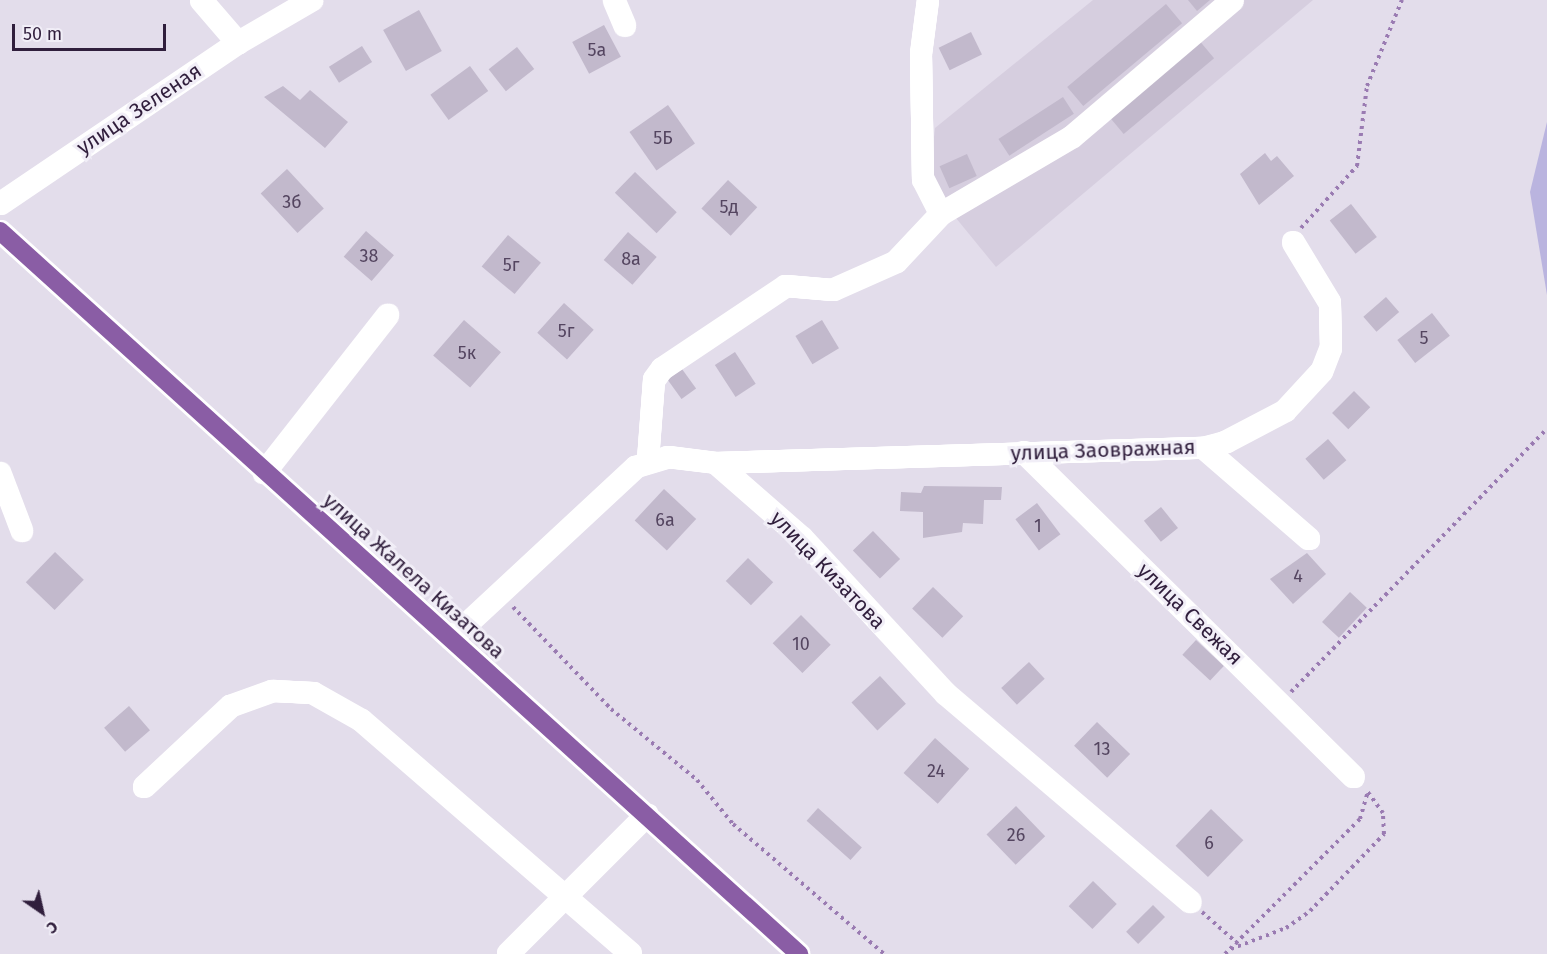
<!DOCTYPE html>
<html>
<head>
<meta charset="utf-8">
<style>
	body { margin:0 }
	#map { position:relative; width:1547px; height:954px; overflow:hidden; background:#e3ddeb; font-family:"Fira Sans",sans-serif }
	div>[style] { position:absolute }
	.built>* { inset:0; background:#d6cedf }
	.green>* { inset:0; background:#bab4df }
	.building>* { inset:0; background:#c2b9cc; transform-origin:0 0 }
	.path>* { height:4px; margin-top:-2px; transform-origin:0; background:repeating-linear-gradient(90deg,#9a7bb2 0 3px,transparent 0 7.5px) }
	.roads { filter:drop-shadow(2px 0 #fff) drop-shadow(-2px 0 #fff) drop-shadow(0 2px #fff) drop-shadow(0 -2px #fff) }
	.minor>* { height:18px; margin:-9px; padding:0 9px; transform-origin:9px; border-radius:9px; background:#fff }
	.major>* { height:18px; margin:-9px; padding:0 9px; transform-origin:9px; border-radius:9px; background:#8a5da5 }
	span { translate:-50% -50%; white-space:nowrap; text-align:center; line-height:1.15; -webkit-text-stroke:6px #f1eef7; paint-order:stroke }
	.number-label { font-size:18px; color:#544560 }
	.number-label span { -webkit-text-stroke-width:0 }
	.street-label { font-size:21px; color:#301e3c }
	.north { position:absolute; left:12px; top:882px; width:60px; height:60px; -webkit-text-stroke:4px #f1eef7; paint-order:stroke; rotate:146deg; font-size:16px; font-weight:700; line-height:24px; text-align:center; color:#301e3c }
	.north::after { content:''; display:block; margin:auto; width:21px; height:27px; background:#301e3c; clip-path:polygon(50% 0,100% 100%,50% 72%,0 100%) }
	.scale { position:absolute; left:12px; top:24px; width:154px; height:27px; box-sizing:border-box; border:3px solid #301e3c; border-top:0; padding-left:8px; font-size:18px; line-height:21px; white-space:nowrap; color:#301e3c; -webkit-text-stroke:4px #f1eef7; paint-order:stroke }
</style>
</head>
<body>
<div id="map">
	<div class="built">
		<div style="clip-path:polygon(1093px 0,1313px 0,996px 267px,938px 196px,930px 174px,935px 128px)"></div>
	</div>
	<div class="green">
		<div style="clip-path:polygon(1547px 122px,1547px 295px,1530px 192px)"></div>
	</div>
	<div class="building">
		<div style="clip-path:polygon(1188px 0,1210px 0,1197px 11px)"></div>
		<div style="left:1166px;top:4px;width:25px;height:129px;rotate:50deg"></div>
		<div style="left:419px;top:10px;width:47px;height:41px;rotate:61deg"></div>
		<div style="left:604px;top:25px;width:36px;height:36px;rotate:62deg"></div>
		<div style="left:971px;top:32px;width:25px;height:36px;rotate:64deg"></div>
		<div style="left:1198px;top:39px;width:25px;height:118px;rotate:50deg"></div>
		<div style="left:362px;top:46px;width:19px;height:39px;rotate:58deg"></div>
		<div style="left:517px;top:47px;width:28px;height:36px;rotate:52deg"></div>
		<div style="left:470px;top:66px;width:31px;height:49px;rotate:54deg"></div>
		<div style="clip-path:polygon(283px 86px,300px 100px,310px 90px,348px 122px,325px 148px,264px 97px)"></div>
		<div style="left:1063px;top:97px;width:20px;height:77px;rotate:57deg"></div>
		<div style="left:668px;top:105px;width:47px;height:47px;rotate:55deg"></div>
		<div style="clip-path:polygon(1265px 153px,1271px 161px,1277px 156px,1294px 176px,1259px 205px,1240px 174px)"></div>
		<div style="left:967px;top:154px;width:24px;height:30px;rotate:66deg"></div>
		<div style="left:287px;top:169px;width:54px;height:36px;rotate:47deg"></div>
		<div style="left:635px;top:172px;width:58px;height:29px;rotate:44deg"></div>
		<div style="left:728px;top:180px;width:40px;height:39px;rotate:43deg"></div>
		<div style="left:1351px;top:204px;width:42px;height:27px;rotate:52deg"></div>
		<div style="left:366px;top:231px;width:37px;height:34px;rotate:41deg"></div>
		<div style="left:628px;top:232px;width:38px;height:37px;rotate:41deg"></div>
		<div style="left:508px;top:235px;width:43px;height:41px;rotate:40deg"></div>
		<div style="left:1386px;top:297px;width:20px;height:30px;rotate:49deg"></div>
		<div style="left:564px;top:303px;width:40px;height:40px;rotate:42deg"></div>
		<div style="left:1432px;top:313px;width:29px;height:44px;rotate:52deg"></div>
		<div style="left:464px;top:320px;width:49px;height:47px;rotate:41deg"></div>
		<div style="left:822px;top:320px;width:33px;height:31px;rotate:59deg"></div>
		<div style="left:735px;top:352px;width:38px;height:24px;rotate:57deg"></div>
		<div style="left:682px;top:369px;width:24px;height:18px;rotate:54deg"></div>
		<div style="left:1354px;top:391px;width:23px;height:31px;rotate:45deg"></div>
		<div style="left:1328px;top:439px;width:28px;height:30px;rotate:49deg"></div>
		<div style="clip-path:polygon(924px 486px,1002px 487px,1001px 500px,984px 500px,983px 524px,963px 523px,962px 532px,923px 538px,923px 512px,900px 511px,901px 492px,921px 493px)"></div>
		<div style="left:664px;top:489px;width:44px;height:43px;rotate:43deg"></div>
		<div style="left:1037px;top:503px;width:39px;height:27px;rotate:53deg"></div>
		<div style="left:1161px;top:507px;width:27px;height:22px;rotate:51deg"></div>
		<div style="left:873px;top:531px;width:39px;height:28px;rotate:46deg"></div>
		<div style="left:55px;top:552px;width:40px;height:42px;rotate:44deg"></div>
		<div style="clip-path:polygon(1307px 553px,1326px 574px,1293px 604px,1270px 579px)"></div>
		<div style="left:748px;top:558px;width:35px;height:32px;rotate:44deg"></div>
		<div style="left:933px;top:587px;width:42px;height:30px;rotate:44deg"></div>
		<div style="left:1350px;top:592px;width:23px;height:41px;rotate:43deg"></div>
		<div style="left:801px;top:615px;width:42px;height:40px;rotate:45deg"></div>
		<div style="left:1196px;top:640px;width:38px;height:20px;rotate:43deg"></div>
		<div style="left:1029px;top:662px;width:23px;height:38px;rotate:47deg"></div>
		<div style="left:880px;top:676px;width:38px;height:39px;rotate:47deg"></div>
		<div style="left:129px;top:706px;width:32px;height:33px;rotate:49deg"></div>
		<div style="left:1097px;top:722px;width:46px;height:33px;rotate:44deg"></div>
		<div style="left:935px;top:738px;width:46px;height:47px;rotate:42deg"></div>
		<div style="left:1016px;top:806px;width:42px;height:41px;rotate:46deg"></div>
		<div style="left:818px;top:808px;width:59px;height:17px;rotate:42deg"></div>
		<div style="left:1211px;top:809px;width:45px;height:51px;rotate:44deg"></div>
		<div style="left:1093px;top:881px;width:33px;height:35px;rotate:44deg"></div>
		<div style="left:1153px;top:905px;width:17px;height:38px;rotate:45deg"></div>
	</div>
	<div class="path">
		<div style="left:1301px;top:228px;width:84px;rotate:-47.9deg"></div>
		<div style="left:1357px;top:166px;width:81px;rotate:-82.9deg"></div>
		<div style="left:1367px;top:86px;width:93px;rotate:-67.9deg"></div>
		<div style="left:513px;top:607px;width:141px;rotate:46.1deg"></div>
		<div style="left:611px;top:709px;width:112px;rotate:39.5deg"></div>
		<div style="left:697px;top:780px;width:57px;rotate:50.7deg"></div>
		<div style="left:733px;top:824px;width:199px;rotate:40.7deg"></div>
		<div style="left:1291px;top:692px;width:367px;rotate:-45.8deg"></div>
		<div style="left:1202px;top:912px;width:48px;rotate:41.6deg"></div>
		<div style="left:1231px;top:949px;width:59px;rotate:-20.9deg"></div>
		<div style="left:1286px;top:928px;width:29px;rotate:-35deg"></div>
		<div style="left:1310px;top:911px;width:107px;rotate:-46.1deg"></div>
		<div style="left:1384px;top:834px;width:21px;rotate:-93deg"></div>
		<div style="left:1383px;top:813px;width:27px;rotate:-126deg"></div>
		<div style="left:1225px;top:954px;width:191px;rotate:-45deg"></div>
		<div style="left:1360px;top:819px;width:26px;rotate:-74deg"></div>
	</div>
	<div class="roads">
		<div class="minor">
			<div style="left:201px;top:0;width:57px;rotate:49.3deg"></div>
			<div style="left:614px;top:0;width:28px;rotate:67deg"></div>
			<div style="left:928px;top:0;width:54px;rotate:97.4deg"></div>
			<div style="left:921px;top:54px;width:125px;rotate:89.1deg"></div>
			<div style="left:923px;top:179px;width:39px;rotate:63deg"></div>
			<div style="left:0;top:204px;width:287px;rotate:-34.1deg"></div>
			<div style="left:238px;top:43px;width:86px;rotate:-30.2deg"></div>
			<div style="left:1204px;top:448px;width:139px;rotate:40.9deg"></div>
			<div style="left:1024px;top:452px;width:463px;rotate:44.6deg"></div>
			<div style="left:648px;top:460px;width:80px;rotate:-85.7deg"></div>
			<div style="left:654px;top:380px;width:14px;rotate:-54deg"></div>
			<div style="left:662px;top:369px;width:149px;rotate:-33.8deg"></div>
			<div style="left:786px;top:286px;width:47px;rotate:4.9deg"></div>
			<div style="left:833px;top:290px;width:69px;rotate:-24deg"></div>
			<div style="left:896px;top:262px;width:66px;rotate:-46.8deg"></div>
			<div style="left:941px;top:214px;width:152px;rotate:-30.4deg"></div>
			<div style="left:1072px;top:137px;width:211px;rotate:-40.4deg"></div>
			<div style="left:716px;top:463px;width:488px;rotate:-1.8deg"></div>
			<div style="left:1204px;top:448px;width:23px;rotate:-15deg"></div>
			<div style="left:1226px;top:442px;width:67px;rotate:-27.7deg"></div>
			<div style="left:1285px;top:411px;width:54px;rotate:-47.2deg"></div>
			<div style="left:1322px;top:371px;width:25px;rotate:-69deg"></div>
			<div style="left:1331px;top:348px;width:45px;rotate:-91.3deg"></div>
			<div style="left:1330px;top:303px;width:71px;rotate:-121.2deg"></div>
			<div style="left:0;top:473px;width:62px;rotate:69.2deg"></div>
			<div style="left:264px;top:473px;width:201px;rotate:-51.9deg"></div>
			<div style="left:451px;top:639px;width:253px;rotate:-42.9deg"></div>
			<div style="left:636px;top:467px;width:34px;rotate:-17deg"></div>
			<div style="left:668px;top:457px;width:48px;rotate:7.1deg"></div>
			<div style="left:716px;top:463px;width:114px;rotate:41.1deg"></div>
			<div style="left:802px;top:538px;width:212px;rotate:47.3deg"></div>
			<div style="left:946px;top:694px;width:321px;rotate:40.4deg"></div>
			<div style="left:144px;top:787px;width:119px;rotate:-43deg"></div>
			<div style="left:231px;top:706px;width:45px;rotate:-19.7deg"></div>
			<div style="left:273px;top:691px;width:40px;rotate:2.9deg"></div>
			<div style="left:313px;top:693px;width:55px;rotate:29.4deg"></div>
			<div style="left:361px;top:720px;width:357px;rotate:40.9deg"></div>
			<div style="left:508px;top:954px;width:197px;rotate:-45deg"></div>
		</div>
		<div class="major">
			<div style="left:0;top:231px;width:1078px;rotate:42.14deg"></div>
		</div>
	</div>
	<div class="number-label">
		<span style="left:597px;top:50px">5а</span>
		<span style="left:663px;top:138px">5Б</span>
		<span style="left:292px;top:202px">3б</span>
		<span style="left:729px;top:207px">5д</span>
		<span style="left:369px;top:256px">38</span>
		<span style="left:631px;top:259px">8а</span>
		<span style="left:511px;top:265px">5г</span>
		<span style="left:566px;top:331px">5г</span>
		<span style="left:1424px;top:338px">5</span>
		<span style="left:467px;top:353px">5к</span>
		<span style="left:665px;top:520px">6а</span>
		<span style="left:1038px;top:526px">1</span>
		<span style="left:1298px;top:576px">4</span>
		<span style="left:801px;top:644px">10</span>
		<span style="left:1102px;top:749px">13</span>
		<span style="left:936px;top:771px">24</span>
		<span style="left:1016px;top:835px">26</span>
		<span style="left:1209px;top:843px">6</span>
	</div>
	<div class="street-label">
		<span style="left:139px;top:109px;rotate:-34deg">улица Зеленая</span>
		<span style="left:1103px;top:450px;rotate:-2deg">улица Заовражная</span>
		<span style="left:828px;top:570px;rotate:46deg">улица Кизатова</span>
		<span style="left:414px;top:576px;rotate:42deg">улица Жалела Кизатова</span>
		<span style="left:1190px;top:614px;rotate:44deg">улица Свежая</span>
	</div>
	<div class="north">С</div>
	<div class="scale">50 m</div>
</div>
</body>
</html>
